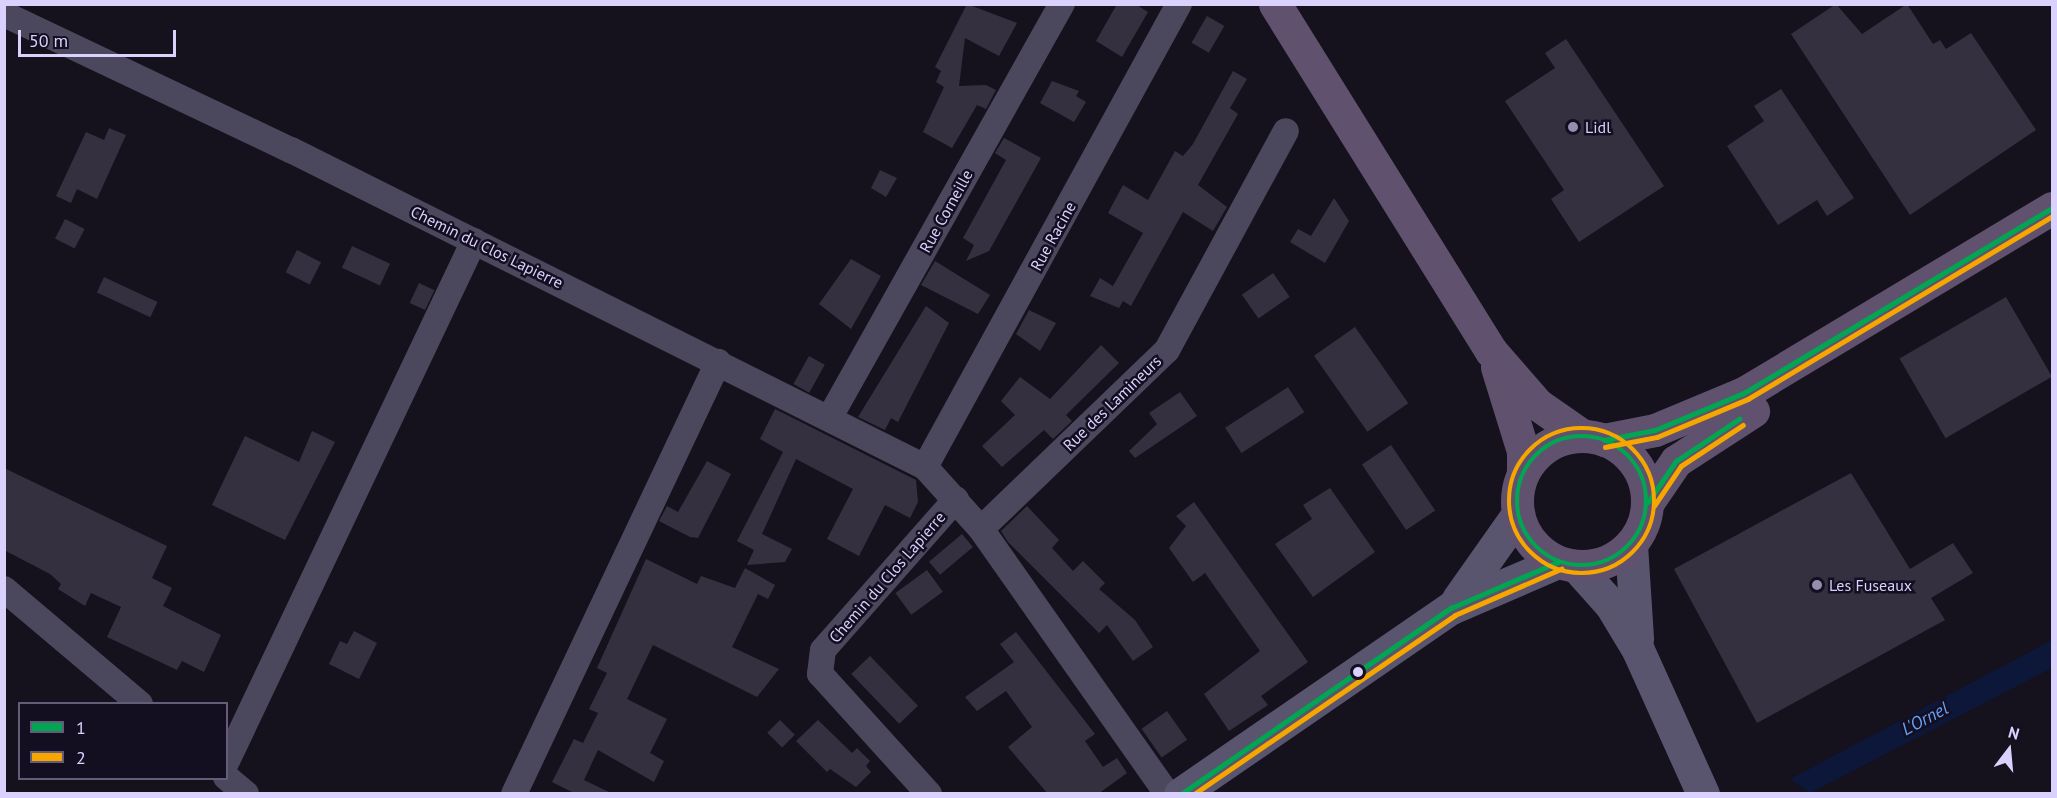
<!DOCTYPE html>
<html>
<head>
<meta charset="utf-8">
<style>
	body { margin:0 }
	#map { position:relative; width:2057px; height:798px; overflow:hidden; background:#15121d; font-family:"PT Sans",sans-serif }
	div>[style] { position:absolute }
	.water>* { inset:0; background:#0d1739 }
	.building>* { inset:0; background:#34303f; transform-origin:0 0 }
	.minor>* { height:26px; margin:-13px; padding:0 13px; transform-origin:13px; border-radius:13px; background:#4b485d }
	.secondary>* { height:33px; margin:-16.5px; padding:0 16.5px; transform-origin:16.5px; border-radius:16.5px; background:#59556f }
	.primary>* { height:33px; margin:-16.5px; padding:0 16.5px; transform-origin:16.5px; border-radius:16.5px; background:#60526e }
	.primary>.ring { margin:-16.5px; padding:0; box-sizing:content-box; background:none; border:33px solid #60526e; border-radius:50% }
	.bus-1>* { height:4.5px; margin:-2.25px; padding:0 2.25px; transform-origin:2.25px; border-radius:2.25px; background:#00a651 }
	.bus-1>.ring { margin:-2.25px; padding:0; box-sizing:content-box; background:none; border:4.5px solid #00a651; border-radius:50% }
	.bus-2>* { height:4.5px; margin:-2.25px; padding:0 2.25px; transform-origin:2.25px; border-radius:2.25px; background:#f7a600 }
	.bus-2>.ring { margin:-2.25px; padding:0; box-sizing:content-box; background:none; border:4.5px solid #f7a600; border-radius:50% }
	.dots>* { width:16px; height:16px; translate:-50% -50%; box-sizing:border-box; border:3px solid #140e21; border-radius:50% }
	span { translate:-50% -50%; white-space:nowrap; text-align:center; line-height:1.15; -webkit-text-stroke:5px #140e21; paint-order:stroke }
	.poi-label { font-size:16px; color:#dbd1fd }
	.left { translate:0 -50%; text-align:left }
	.street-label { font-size:16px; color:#dbd1fd }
	.water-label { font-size:18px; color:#65a1f7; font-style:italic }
	.frame { position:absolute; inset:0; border:6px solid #dbd1fd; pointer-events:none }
	.legend { position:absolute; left:18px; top:702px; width:210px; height:78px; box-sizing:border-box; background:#140e21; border:2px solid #645c79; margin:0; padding:8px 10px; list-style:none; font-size:18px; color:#dbd1fd }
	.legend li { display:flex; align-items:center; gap:12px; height:30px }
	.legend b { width:30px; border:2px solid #645c79 }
	.north { position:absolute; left:1979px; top:720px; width:60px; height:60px; -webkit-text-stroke:4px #140e21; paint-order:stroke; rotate:16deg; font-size:16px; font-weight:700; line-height:24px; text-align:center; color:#dbd1fd }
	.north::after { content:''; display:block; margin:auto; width:21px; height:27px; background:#dbd1fd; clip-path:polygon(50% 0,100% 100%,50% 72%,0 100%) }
	.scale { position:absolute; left:18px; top:30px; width:158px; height:27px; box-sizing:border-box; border:3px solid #dbd1fd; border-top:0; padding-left:8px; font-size:18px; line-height:21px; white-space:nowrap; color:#dbd1fd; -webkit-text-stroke:4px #140e21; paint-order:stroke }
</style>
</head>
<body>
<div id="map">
	<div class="water">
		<div style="clip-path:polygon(2052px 640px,2052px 668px,1810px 793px,1790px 779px)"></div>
	</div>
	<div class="building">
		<div style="clip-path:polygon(967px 4px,1017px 23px,999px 56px,965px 38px,959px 86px,986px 85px,996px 90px,986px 109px,977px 105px,952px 148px,923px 132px,944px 87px,936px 82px,941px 71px,935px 67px)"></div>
		<div style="clip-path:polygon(1117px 4px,1135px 4px,1148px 12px,1122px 57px,1096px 41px)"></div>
		<div style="clip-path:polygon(1836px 4px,1862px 34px,1907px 4px,1933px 44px,1940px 40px,1946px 49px,1971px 33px,2036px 130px,1910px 215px,1791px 34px)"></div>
		<div style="left:1207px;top:16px;width:20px;height:31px;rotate:30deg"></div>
		<div style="clip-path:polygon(1566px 39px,1664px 186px,1579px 242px,1551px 199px,1564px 190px,1505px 101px,1555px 68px,1545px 53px)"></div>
		<div style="clip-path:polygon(1233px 71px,1247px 79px,1230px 108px,1238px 114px,1198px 185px,1227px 207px,1213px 231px,1183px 212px,1131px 306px,1123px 301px,1119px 308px,1090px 296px,1100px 278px,1113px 286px,1143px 233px,1108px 213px,1123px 185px,1148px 200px,1175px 151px,1183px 156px,1193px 144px)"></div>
		<div style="clip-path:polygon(1052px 81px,1079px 91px,1076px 96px,1086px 102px,1074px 122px,1040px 103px)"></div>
		<div style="clip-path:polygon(1781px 89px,1854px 198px,1827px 216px,1817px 200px,1778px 225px,1727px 146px,1764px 121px,1754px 106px)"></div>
		<div style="clip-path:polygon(109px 128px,126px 135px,97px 199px,77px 189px,71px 203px,56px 196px,86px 132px,104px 140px)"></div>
		<div style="clip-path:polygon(1004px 138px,1041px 158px,989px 251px,966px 261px,974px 245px,963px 238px,1006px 160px,995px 153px)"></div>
		<div style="clip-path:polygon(880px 170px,897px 178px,886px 197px,871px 188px)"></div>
		<div style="clip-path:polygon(1334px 198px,1349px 221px,1325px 263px,1290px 242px,1298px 229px,1311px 236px)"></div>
		<div style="left:65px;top:219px;width:22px;height:22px;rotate:27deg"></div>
		<div style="left:352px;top:246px;width:42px;height:24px;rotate:25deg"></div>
		<div style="left:297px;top:250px;width:27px;height:25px;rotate:27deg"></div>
		<div style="clip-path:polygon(851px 259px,881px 276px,851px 329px,819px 304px)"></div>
		<div style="clip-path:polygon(935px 261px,990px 295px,978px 314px,921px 285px)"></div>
		<div style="left:1273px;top:273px;width:29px;height:38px;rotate:55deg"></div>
		<div style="left:104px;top:277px;width:59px;height:17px;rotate:25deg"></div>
		<div style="left:419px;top:283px;width:17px;height:22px;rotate:25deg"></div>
		<div style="left:2006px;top:297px;width:92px;height:123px;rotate:60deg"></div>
		<div style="clip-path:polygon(926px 306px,949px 323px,898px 422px,891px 418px,885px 430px,858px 417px)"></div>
		<div style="clip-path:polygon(1029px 310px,1056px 323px,1040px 351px,1016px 334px)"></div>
		<div style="left:1355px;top:327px;width:93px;height:50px;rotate:55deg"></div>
		<div style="clip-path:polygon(1101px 345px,1119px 363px,1066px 415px,1072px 421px,1053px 439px,1044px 430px,1002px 467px,982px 446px,1015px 415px,1001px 401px,1020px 377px,1050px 399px)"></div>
		<div style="left:809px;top:356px;width:18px;height:32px;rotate:29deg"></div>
		<div style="left:1288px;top:387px;width:30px;height:75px;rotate:57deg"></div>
		<div style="clip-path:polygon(1180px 392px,1197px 416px,1135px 458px,1129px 451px,1157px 424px,1149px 413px)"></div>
		<div style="clip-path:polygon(775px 409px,916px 480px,918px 502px,910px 518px,885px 505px,859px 556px,827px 539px,853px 489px,796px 459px,762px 534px,792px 549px,785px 562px,747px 565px,754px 550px,737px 541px,783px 452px,760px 439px)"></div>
		<div style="clip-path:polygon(312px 431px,335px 442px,285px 540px,212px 505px,245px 436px,299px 462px)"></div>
		<div style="left:1391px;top:445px;width:79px;height:35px;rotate:56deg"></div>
		<div style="clip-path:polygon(707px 461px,731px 474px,698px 538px,690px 537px,659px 521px,667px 506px,678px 512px)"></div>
		<div style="clip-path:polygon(4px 468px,167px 546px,152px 578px,172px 588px,163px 606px,221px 635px,204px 672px,182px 661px,177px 670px,107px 637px,121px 607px,91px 593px,85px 606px,58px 589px,61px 584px,50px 574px,4px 550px)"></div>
		<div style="clip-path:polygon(1851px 473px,1910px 569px,1953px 543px,1973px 573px,1931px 598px,1945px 620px,1757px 723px,1674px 569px)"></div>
		<div style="clip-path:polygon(1330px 488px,1375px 552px,1313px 597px,1275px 544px,1312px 519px,1303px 505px)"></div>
		<div style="clip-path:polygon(1194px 502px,1308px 662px,1261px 696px,1268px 705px,1229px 731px,1204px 694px,1260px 651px,1205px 573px,1193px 582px,1169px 548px,1186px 526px,1176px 516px)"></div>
		<div style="clip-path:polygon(1027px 506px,1059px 540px,1052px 548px,1073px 571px,1083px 561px,1105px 583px,1099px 589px,1135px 620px,1153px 647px,1133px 661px,1107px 625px,1099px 633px,1008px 542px,1001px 531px)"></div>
		<div style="left:962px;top:534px;width:17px;height:43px;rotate:50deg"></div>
		<div style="clip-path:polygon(646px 559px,697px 584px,701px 576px,735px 588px,745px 568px,775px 585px,768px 599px,758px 594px,732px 647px,779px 669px,757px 697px,653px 645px,627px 699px,667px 719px,650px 753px,664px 761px,654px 782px,598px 750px,584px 780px,613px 794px,576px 794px,552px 782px,574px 739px,583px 743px,598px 713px,589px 709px,607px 673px,597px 668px)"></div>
		<div style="left:927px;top:570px;width:27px;height:39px;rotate:54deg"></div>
		<div style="clip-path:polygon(354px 631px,377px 643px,359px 679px,329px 664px,340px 641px,347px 644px)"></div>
		<div style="clip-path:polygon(1016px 632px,1095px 734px,1085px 741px,1103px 767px,1117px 758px,1127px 773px,1098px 794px,1048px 794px,1008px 747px,1032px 727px,1006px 691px,977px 711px,965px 697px,1014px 662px,1000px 644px)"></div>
		<div style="left:870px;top:656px;width:69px;height:26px;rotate:46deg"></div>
		<div style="left:1167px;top:711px;width:35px;height:31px;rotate:55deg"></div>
		<div style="left:780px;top:720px;width:21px;height:18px;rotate:45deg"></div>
		<div style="clip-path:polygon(818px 720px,852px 753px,857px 748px,870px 761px,866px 766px,871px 772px,856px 787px,830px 769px,827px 772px,796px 741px)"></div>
	</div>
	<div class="minor">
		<div style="left:4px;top:14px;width:318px;rotate:25.4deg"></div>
		<div style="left:291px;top:150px;width:709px;rotate:26.57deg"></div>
		<div style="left:925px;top:467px;width:84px;rotate:47.9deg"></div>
		<div style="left:981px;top:529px;width:324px;rotate:54.9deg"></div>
		<div style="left:830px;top:417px;width:474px;rotate:-60.7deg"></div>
		<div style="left:925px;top:467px;width:528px;rotate:-61.25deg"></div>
		<div style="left:981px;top:529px;width:258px;rotate:-43.9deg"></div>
		<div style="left:1167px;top:350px;width:249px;rotate:-61.5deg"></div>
		<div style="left:4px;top:589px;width:178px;rotate:40.2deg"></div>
		<div style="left:226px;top:763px;width:578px;rotate:-64.59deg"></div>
		<div style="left:226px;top:777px;width:26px;rotate:40deg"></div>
		<div style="left:514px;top:794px;width:478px;rotate:-64.7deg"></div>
		<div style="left:929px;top:794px;width:162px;rotate:-132.2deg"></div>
		<div style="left:820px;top:674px;width:24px;rotate:-83deg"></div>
		<div style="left:823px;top:650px;width:201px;rotate:-48.6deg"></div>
	</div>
	<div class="secondary">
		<div style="left:1631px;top:545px;width:94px;rotate:86.3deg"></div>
		<div style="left:1577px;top:567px;width:51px;rotate:48.2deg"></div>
		<div style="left:1611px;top:605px;width:52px;rotate:59deg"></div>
		<div style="left:1638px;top:650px;width:158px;rotate:65.7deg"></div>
		<div style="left:1458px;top:599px;width:104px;rotate:-54.8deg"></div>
		<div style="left:1180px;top:794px;width:329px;rotate:-34.5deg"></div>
		<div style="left:1451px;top:608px;width:116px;rotate:-23.3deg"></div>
	</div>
	<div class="primary">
		<div style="left:1275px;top:4px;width:409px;rotate:58.1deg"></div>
		<div style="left:1491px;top:351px;width:70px;rotate:49deg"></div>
		<div style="left:1537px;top:404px;width:56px;rotate:34.8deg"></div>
		<div style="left:1497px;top:367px;width:88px;rotate:72.8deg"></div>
		<div style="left:1523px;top:451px;width:22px;rotate:90deg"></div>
		<div class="ring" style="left:1517px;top:436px;width:97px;height:97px"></div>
		<div style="left:1604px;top:440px;width:52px;rotate:-11.1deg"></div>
		<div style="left:1655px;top:430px;width:96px;rotate:-22.6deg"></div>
		<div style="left:1744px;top:393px;width:359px;rotate:-31deg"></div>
		<div style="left:1648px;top:502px;width:50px;rotate:-55.7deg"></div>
		<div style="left:1676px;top:461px;width:92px;rotate:-33deg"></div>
	</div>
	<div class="bus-1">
		<div class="ring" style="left:1517px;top:436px;width:125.5px;height:125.5px"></div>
		<div style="left:1604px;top:440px;width:52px;rotate:-11.1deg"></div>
		<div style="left:1655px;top:430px;width:96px;rotate:-22.6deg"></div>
		<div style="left:1744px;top:393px;width:359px;rotate:-31deg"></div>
		<div style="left:1648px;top:502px;width:50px;rotate:-55.7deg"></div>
		<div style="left:1676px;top:461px;width:76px;rotate:-33.7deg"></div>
		<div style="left:1181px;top:794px;width:328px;rotate:-34.6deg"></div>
		<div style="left:1451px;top:608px;width:116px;rotate:-23.3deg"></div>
	</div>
	<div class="bus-2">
		<div class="ring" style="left:1509px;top:428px;width:141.5px;height:141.5px"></div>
		<div style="left:1605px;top:447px;width:53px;rotate:-10.9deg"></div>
		<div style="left:1657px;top:437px;width:99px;rotate:-22.7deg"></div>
		<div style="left:1748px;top:399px;width:355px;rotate:-31deg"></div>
		<div style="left:1654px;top:506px;width:48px;rotate:-56deg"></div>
		<div style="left:1681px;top:466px;width:74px;rotate:-33.5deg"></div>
		<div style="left:1194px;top:794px;width:316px;rotate:-34.4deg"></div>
		<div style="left:1455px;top:615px;width:116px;rotate:-23.5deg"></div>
	</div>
	<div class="dots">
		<div style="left:1573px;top:127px;background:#968eaf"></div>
		<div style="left:1817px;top:585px;background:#968eaf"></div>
		<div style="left:1358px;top:672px;background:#dbd1fd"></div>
	</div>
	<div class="poi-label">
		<span class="left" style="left:1585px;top:127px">Lidl</span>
		<span class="left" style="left:1829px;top:585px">Les Fuseaux</span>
	</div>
	<div class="street-label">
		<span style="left:946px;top:211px;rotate:-61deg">Rue Corneille</span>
		<span style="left:1053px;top:236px;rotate:-61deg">Rue Racine</span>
		<span style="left:487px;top:247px;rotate:26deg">Chemin du Clos Lapierre</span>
		<span style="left:1112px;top:403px;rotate:-44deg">Rue des Lamineurs</span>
		<span style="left:887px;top:577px;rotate:-49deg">Chemin du Clos Lapierre</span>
	</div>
	<div class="water-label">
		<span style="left:1925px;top:719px;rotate:-28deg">L'Ornel</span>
	</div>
	<div class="frame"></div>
	<ul class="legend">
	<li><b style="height:8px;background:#00a651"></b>1</li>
	<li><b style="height:8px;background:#f7a600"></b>2</li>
	</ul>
	<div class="north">N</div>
	<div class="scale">50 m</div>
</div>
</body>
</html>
